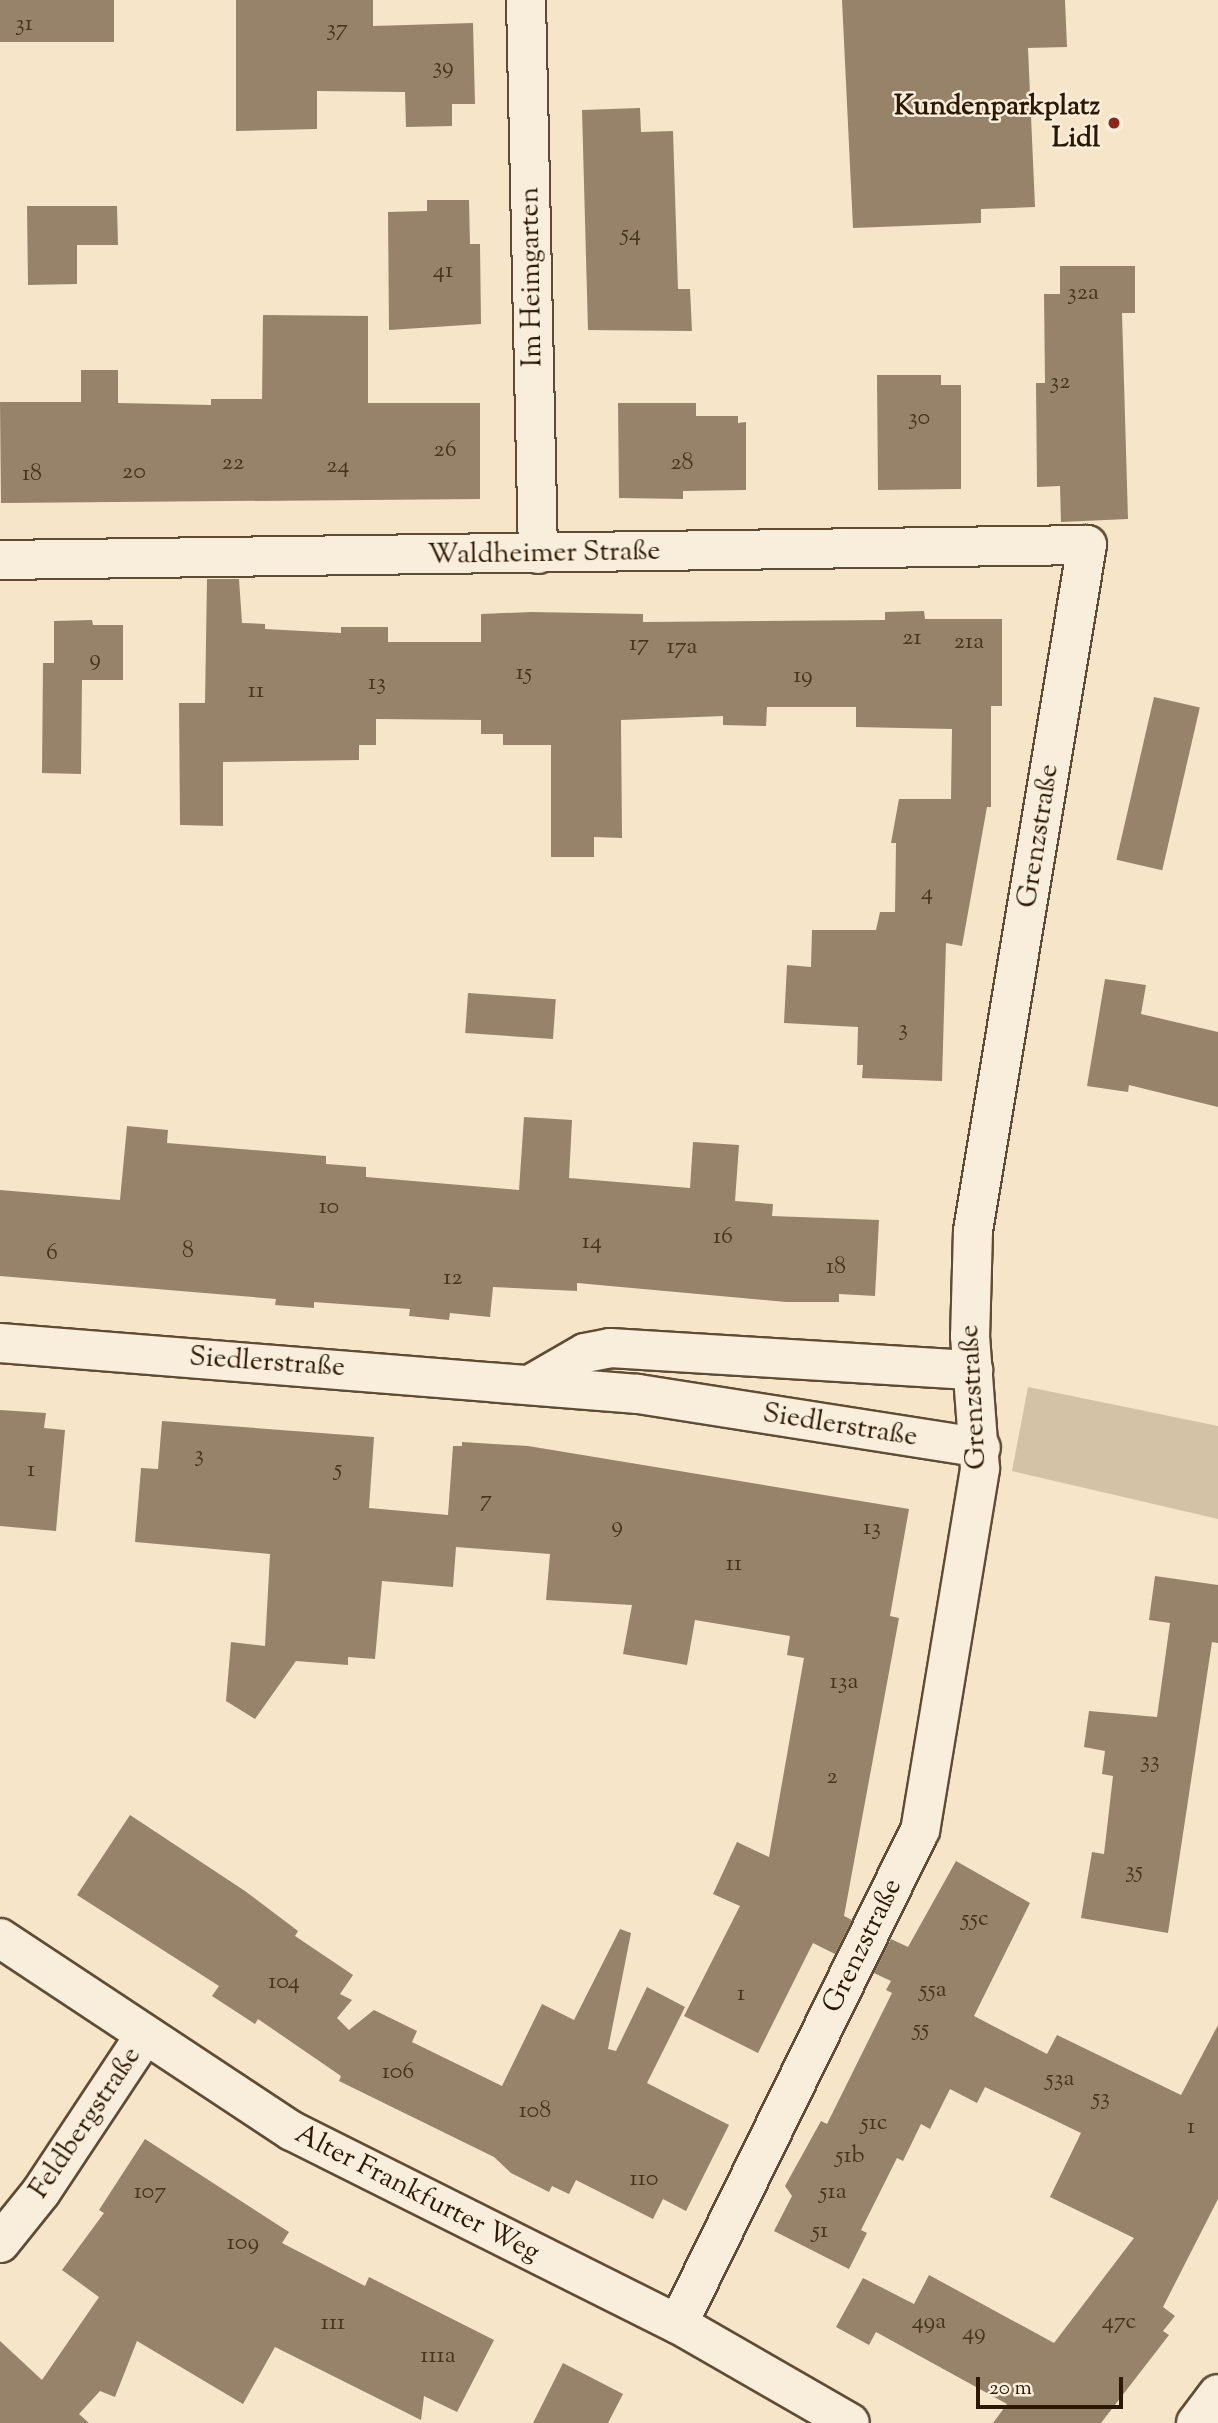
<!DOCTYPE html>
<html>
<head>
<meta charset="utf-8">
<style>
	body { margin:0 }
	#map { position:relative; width:1218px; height:2423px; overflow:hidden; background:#f6e5c9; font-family:"Sorts Mill Goudy",serif }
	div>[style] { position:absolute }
	.green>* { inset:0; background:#d4c2a7 }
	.building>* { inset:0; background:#96836a; transform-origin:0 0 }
	.roads { filter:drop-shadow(2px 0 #5f4c34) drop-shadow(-2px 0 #5f4c34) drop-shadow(0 2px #5f4c34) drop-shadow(0 -2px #5f4c34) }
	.minor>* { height:38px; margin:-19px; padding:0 19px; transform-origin:19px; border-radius:19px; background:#f9eedc }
	.dots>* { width:19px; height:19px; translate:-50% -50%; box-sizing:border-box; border:4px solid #f9eedc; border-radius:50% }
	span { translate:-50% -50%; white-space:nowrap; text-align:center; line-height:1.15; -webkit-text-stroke:5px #f9eedc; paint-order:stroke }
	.number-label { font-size:24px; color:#47341d }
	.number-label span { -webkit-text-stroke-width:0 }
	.poi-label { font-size:28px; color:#2d1903; font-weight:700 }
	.right { translate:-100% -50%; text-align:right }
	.street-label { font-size:28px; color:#2d1903 }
	.scale { position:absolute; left:976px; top:2377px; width:147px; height:32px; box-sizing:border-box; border:4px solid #2d1903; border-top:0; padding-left:9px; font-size:21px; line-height:24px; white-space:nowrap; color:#2d1903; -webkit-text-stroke:5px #f9eedc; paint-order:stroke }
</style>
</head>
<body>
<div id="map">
	<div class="green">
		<div style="clip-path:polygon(1028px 1387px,1218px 1426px,1218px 1519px,1012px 1471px)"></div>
	</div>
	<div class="building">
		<div style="left:0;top:0;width:114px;height:42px"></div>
		<div style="clip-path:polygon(236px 0,373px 0,373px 26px,473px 23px,475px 104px,452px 104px,452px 126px,406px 127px,405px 92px,317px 91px,317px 129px,236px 131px)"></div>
		<div style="clip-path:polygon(842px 0,1065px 0,1067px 47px,1028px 48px,1035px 207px,981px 209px,981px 223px,853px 228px)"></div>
		<div style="clip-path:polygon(640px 108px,641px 132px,673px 131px,678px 289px,690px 289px,692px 331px,588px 330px,582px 110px)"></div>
		<div style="clip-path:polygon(427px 200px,469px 200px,470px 244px,480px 244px,481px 324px,389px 330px,388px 212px,427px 211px)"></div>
		<div style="clip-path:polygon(27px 206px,117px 206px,118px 245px,77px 245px,77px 284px,28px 285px)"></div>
		<div style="clip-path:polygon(1060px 266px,1135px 266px,1135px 313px,1122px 313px,1128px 519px,1061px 522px,1060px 486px,1037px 487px,1036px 383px,1045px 383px,1044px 294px,1060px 294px)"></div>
		<div style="clip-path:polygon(263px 315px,368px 316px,368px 403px,480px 403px,480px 499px,1px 503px,0 402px,81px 402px,81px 370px,118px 370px,118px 403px,211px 405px,211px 399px,262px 399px)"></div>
		<div style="clip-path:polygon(877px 375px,941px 375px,941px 385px,961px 385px,961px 489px,878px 490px)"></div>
		<div style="clip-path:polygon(618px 403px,696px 403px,696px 416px,738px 416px,738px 423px,746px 422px,746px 490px,683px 491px,683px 499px,619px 498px)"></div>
		<div style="clip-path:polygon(207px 579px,239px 579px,242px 623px,265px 624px,265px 629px,341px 633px,341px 627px,388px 627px,388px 642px,481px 642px,481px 614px,531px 612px,643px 614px,643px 622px,885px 620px,885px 612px,924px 611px,925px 619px,1002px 619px,1002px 706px,991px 706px,991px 807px,987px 807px,962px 946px,946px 943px,942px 1081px,862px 1078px,863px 1065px,857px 1065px,858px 1027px,784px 1023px,787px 965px,811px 967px,812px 930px,876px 930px,880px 912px,895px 912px,896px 843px,891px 843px,899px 799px,951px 799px,952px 729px,856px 727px,856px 707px,767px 707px,766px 726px,723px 725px,723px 716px,621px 720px,622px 838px,594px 837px,594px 857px,551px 857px,551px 745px,503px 745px,503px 734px,481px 734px,481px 720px,376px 719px,376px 745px,359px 745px,359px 760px,223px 762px,223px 826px,180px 825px,179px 703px,205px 703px)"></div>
		<div style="clip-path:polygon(92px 620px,93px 625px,123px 625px,123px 680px,82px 680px,81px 774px,42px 773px,43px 663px,54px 663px,54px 621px)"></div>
		<div style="left:1154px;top:697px;width:47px;height:167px;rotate:13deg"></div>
		<div style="clip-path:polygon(1105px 979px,1146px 985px,1141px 1014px,1218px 1032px,1218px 1107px,1129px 1085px,1128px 1092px,1087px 1086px)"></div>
		<div style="left:468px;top:993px;width:88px;height:40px;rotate:4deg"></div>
		<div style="clip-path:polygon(524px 1117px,572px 1120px,569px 1178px,690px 1188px,693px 1142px,739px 1145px,735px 1201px,773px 1204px,772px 1216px,879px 1220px,875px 1296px,839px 1294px,839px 1302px,786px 1302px,577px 1283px,577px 1291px,493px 1287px,490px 1317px,450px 1313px,449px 1320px,409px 1316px,410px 1309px,314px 1302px,314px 1308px,275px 1305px,276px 1299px,0 1276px,0 1190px,120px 1200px,127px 1126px,168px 1130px,167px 1143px,326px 1156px,326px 1164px,366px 1167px,366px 1177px,519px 1190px)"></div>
		<div style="clip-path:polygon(0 1410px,46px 1413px,44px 1428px,65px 1430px,56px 1531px,0 1526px)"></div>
		<div style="clip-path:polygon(162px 1421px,374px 1437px,369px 1508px,448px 1515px,453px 1446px,462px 1446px,462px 1442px,528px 1446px,909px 1509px,890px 1616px,899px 1618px,844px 1916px,852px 1920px,835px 1954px,813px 1943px,758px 2053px,684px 2016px,740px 1906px,713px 1894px,737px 1842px,769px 1857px,804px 1658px,787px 1655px,790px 1636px,695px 1620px,687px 1665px,623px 1654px,632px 1605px,546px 1600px,550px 1554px,456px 1547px,453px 1587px,382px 1581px,375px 1659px,348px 1657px,348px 1665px,296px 1661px,255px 1719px,226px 1701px,231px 1642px,265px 1646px,270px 1554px,135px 1542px,141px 1468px,158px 1469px)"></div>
		<div style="clip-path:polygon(1155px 1576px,1218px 1585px,1218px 1643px,1212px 1642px,1168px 1933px,1081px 1918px,1092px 1852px,1104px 1854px,1113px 1776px,1102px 1774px,1105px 1751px,1084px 1747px,1089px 1711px,1157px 1717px,1170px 1623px,1149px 1620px)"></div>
		<div style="clip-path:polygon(130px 1815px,245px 1891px,298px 1931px,295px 1936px,353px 1975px,340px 1994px,352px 2000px,337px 2018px,349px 2030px,374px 2010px,417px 2031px,412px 2042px,502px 2086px,542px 2004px,574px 2020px,620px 1929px,631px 1933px,608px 2049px,616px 2051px,647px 1987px,685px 2007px,647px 2083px,729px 2125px,686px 2211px,663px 2199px,653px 2219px,576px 2180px,569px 2194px,552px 2186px,549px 2192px,511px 2173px,494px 2157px,339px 2081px,341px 2076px,258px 2019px,255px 2024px,212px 1996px,219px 1986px,77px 1895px)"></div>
		<div style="clip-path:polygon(956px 1861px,1030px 1903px,974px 2016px,1047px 2054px,1057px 2035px,1181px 2095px,1218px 2025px,1218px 2199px,1163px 2307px,1175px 2316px,1163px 2331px,1169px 2335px,1101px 2423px,993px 2423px,1007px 2404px,876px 2332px,869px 2345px,836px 2327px,863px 2278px,914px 2304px,929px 2275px,1054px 2343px,1134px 2238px,1050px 2197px,1081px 2133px,985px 2087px,977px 2103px,950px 2089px,930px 2129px,921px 2124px,903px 2161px,897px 2158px,861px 2230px,867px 2233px,849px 2269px,774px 2231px,792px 2196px,785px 2186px,821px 2121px,827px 2124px,892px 1993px,886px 1990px,891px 1981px,874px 1973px,891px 1939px,908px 1947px)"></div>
		<div style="clip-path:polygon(145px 2139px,289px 2232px,282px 2243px,365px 2286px,369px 2277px,494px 2340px,457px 2412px,424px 2396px,421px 2420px,275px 2347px,243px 2404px,137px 2341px,115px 2397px,100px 2391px,79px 2414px,89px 2423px,0 2423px,0 2341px,42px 2380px,99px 2297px,62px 2270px,104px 2213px,99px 2210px)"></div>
		<div style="clip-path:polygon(563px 2363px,623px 2394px,608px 2423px,533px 2423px)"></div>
	</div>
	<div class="roads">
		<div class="minor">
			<div style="left:526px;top:0;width:554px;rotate:88.76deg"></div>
			<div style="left:0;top:560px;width:1087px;rotate:-0.79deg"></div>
			<div style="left:1087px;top:545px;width:695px;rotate:99.44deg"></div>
			<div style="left:973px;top:1231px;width:105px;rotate:91.6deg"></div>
			<div style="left:970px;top:1336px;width:133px;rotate:85.7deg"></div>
			<div style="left:980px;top:1469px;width:366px;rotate:99.4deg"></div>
			<div style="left:920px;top:1830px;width:550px;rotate:116.1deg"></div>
			<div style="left:0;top:1343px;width:640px;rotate:4.57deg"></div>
			<div style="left:638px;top:1394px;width:347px;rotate:8.9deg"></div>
			<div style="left:533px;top:1383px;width:60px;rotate:-30deg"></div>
			<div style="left:585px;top:1353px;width:25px;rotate:-11deg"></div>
			<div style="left:610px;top:1348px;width:364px;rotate:3.5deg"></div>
			<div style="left:0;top:1938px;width:350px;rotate:33.5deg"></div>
			<div style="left:292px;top:2131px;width:432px;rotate:26.6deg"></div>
			<div style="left:678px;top:2324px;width:198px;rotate:29.9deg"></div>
			<div style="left:0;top:2243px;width:65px;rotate:-51.2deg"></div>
			<div style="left:41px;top:2192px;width:188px;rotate:-56.5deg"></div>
			<div style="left:1196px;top:2423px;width:36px;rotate:-53deg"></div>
		</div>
	</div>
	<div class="dots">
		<div style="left:1114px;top:123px;background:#8f2418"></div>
	</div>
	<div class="number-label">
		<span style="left:24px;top:25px">31</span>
		<span style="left:337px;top:30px">37</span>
		<span style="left:443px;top:68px">39</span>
		<span style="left:631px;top:235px">54</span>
		<span style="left:443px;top:272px">41</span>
		<span style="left:1083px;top:294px">32a</span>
		<span style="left:1060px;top:383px">32</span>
		<span style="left:919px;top:419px">30</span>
		<span style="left:445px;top:451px">26</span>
		<span style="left:233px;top:464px">22</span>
		<span style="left:682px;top:464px">28</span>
		<span style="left:338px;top:467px">24</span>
		<span style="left:134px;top:473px">20</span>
		<span style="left:32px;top:475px">18</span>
		<span style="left:912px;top:639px">21</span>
		<span style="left:969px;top:643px">21a</span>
		<span style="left:639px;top:645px">17</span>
		<span style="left:682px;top:648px">17a</span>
		<span style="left:95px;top:660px">9</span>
		<span style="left:524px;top:674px">15</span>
		<span style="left:803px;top:677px">19</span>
		<span style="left:377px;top:684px">13</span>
		<span style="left:256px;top:692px">11</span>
		<span style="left:927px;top:894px">4</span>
		<span style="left:903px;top:1030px">3</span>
		<span style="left:329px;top:1208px">10</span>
		<span style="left:723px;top:1238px">16</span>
		<span style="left:592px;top:1243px">14</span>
		<span style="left:188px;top:1252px">8</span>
		<span style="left:52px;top:1254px">6</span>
		<span style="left:836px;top:1268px">18</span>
		<span style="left:453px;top:1279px">12</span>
		<span style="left:199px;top:1456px">3</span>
		<span style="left:338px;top:1470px">5</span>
		<span style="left:31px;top:1471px">1</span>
		<span style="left:486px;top:1501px">7</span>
		<span style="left:617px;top:1527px">9</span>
		<span style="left:872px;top:1529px">13</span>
		<span style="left:734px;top:1565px">11</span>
		<span style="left:844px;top:1683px">13a</span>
		<span style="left:1150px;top:1762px">33</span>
		<span style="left:832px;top:1778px">2</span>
		<span style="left:1134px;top:1872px">35</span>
		<span style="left:975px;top:1920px">55c</span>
		<span style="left:284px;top:1983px">104</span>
		<span style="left:933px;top:1991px">55a</span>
		<span style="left:741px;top:1995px">1</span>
		<span style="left:921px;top:2030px">55</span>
		<span style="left:398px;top:2073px">106</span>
		<span style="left:1060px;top:2080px">53a</span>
		<span style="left:1101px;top:2099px">53</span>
		<span style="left:535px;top:2112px">108</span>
		<span style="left:874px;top:2124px">51c</span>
		<span style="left:1191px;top:2128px">1</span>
		<span style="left:850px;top:2157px">51b</span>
		<span style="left:644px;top:2180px">110</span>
		<span style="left:150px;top:2193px">107</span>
		<span style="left:833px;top:2193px">51a</span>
		<span style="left:820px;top:2232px">51</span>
		<span style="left:243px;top:2244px">109</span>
		<span style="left:929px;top:2323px">49a</span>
		<span style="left:1119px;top:2323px">47c</span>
		<span style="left:333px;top:2324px">111</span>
		<span style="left:974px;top:2334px">49</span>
		<span style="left:438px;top:2357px">111a</span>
	</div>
	<div class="poi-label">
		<span class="right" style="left:1100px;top:123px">Kundenparkplatz<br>Lidl</span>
	</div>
	<div class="street-label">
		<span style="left:532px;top:277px;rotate:-91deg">Im Heimgarten</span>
		<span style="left:544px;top:554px;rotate:-1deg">Waldheimer Straße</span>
		<span style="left:1039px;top:836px;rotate:-81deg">Grenzstraße</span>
		<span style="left:267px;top:1363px;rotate:4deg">Siedlerstraße</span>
		<span style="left:974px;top:1397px;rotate:-93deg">Grenzstraße</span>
		<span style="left:840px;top:1426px;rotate:9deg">Siedlerstraße</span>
		<span style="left:863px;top:1946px;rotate:-64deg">Grenzstraße</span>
		<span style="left:86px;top:2123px;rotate:-56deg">Feldbergstraße</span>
		<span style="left:417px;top:2194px;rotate:27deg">Alter Frankfurter Weg</span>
	</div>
	<div class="scale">20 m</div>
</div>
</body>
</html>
